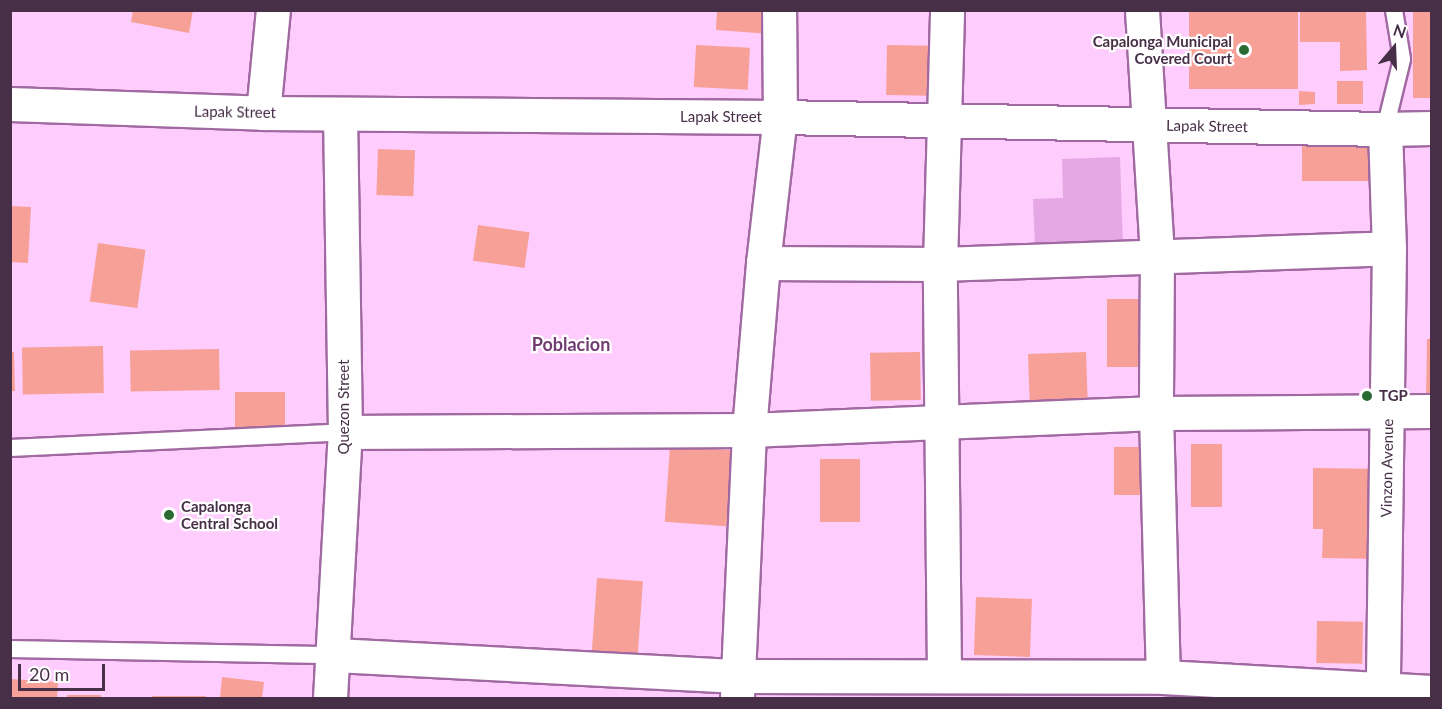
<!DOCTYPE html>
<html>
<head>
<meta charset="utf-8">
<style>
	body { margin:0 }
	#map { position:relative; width:1442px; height:709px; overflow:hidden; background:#fecdfd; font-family:Lato,sans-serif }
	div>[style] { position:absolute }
	.green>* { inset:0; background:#e5a8e5 }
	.building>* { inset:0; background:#f7a097; transform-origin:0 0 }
	.roads { filter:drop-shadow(2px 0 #a169a1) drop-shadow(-2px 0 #a169a1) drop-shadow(0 2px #a169a1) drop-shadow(0 -2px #a169a1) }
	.service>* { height:16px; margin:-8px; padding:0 8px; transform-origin:8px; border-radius:8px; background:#fff }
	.minor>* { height:33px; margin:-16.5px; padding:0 16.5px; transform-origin:16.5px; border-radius:16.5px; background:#fff }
	.tertiary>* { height:33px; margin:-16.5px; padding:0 16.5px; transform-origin:16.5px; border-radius:16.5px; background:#fff }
	.secondary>* { height:33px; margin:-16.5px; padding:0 16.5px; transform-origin:16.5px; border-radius:16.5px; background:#fff }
	.dots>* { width:16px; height:16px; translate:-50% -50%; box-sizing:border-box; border:3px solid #fff; border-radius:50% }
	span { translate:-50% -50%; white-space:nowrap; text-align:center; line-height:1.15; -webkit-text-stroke:4.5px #fff; paint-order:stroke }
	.poi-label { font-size:15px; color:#472f48; font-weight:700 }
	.right { translate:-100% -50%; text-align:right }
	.left { translate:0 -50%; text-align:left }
	.street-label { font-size:15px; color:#472f48 }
	.quarter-label { font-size:18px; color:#713c72; font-weight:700 }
	.frame { position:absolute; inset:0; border:12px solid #472f48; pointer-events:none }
	.north { position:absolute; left:1364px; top:18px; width:60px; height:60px; -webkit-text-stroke:4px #fff; paint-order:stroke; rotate:19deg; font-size:16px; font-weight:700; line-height:24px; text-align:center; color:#472f48 }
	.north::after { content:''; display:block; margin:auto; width:21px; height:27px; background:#472f48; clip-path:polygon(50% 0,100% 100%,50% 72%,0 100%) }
	.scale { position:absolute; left:18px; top:664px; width:87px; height:27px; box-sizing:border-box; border:3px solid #472f48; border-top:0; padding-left:8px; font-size:18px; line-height:21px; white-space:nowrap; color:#472f48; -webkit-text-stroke:4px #fff; paint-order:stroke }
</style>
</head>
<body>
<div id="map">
	<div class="green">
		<div style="clip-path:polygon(1120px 157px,1123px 246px,1035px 247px,1033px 199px,1063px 198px,1062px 159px)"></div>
	</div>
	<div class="building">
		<div style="clip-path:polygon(133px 10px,193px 10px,189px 33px,131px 22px)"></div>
		<div style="clip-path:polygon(717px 10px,770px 10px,769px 34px,716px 30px)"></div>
		<div style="left:1189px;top:10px;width:109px;height:79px"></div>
		<div style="clip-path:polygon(1300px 10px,1366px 10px,1367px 70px,1340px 71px,1340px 42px,1300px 42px)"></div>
		<div style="left:1413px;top:10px;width:19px;height:88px"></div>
		<div style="left:696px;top:45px;width:54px;height:42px;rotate:3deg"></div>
		<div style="left:887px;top:45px;width:44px;height:50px;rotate:1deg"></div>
		<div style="left:1337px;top:81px;width:26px;height:23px"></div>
		<div style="clip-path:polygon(1299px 91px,1315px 92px,1315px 104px,1299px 105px)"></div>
		<div style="left:1302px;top:141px;width:70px;height:40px"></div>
		<div style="left:378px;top:149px;width:37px;height:46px;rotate:2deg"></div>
		<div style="clip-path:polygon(10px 206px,31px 207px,28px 263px,10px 262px)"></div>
		<div style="left:478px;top:225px;width:52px;height:36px;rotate:8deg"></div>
		<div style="left:98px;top:243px;width:48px;height:59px;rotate:8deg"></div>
		<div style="left:1107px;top:299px;width:41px;height:68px"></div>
		<div style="clip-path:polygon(1427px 339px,1432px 339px,1432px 403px,1426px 403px)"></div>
		<div style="left:103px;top:346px;width:47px;height:81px;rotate:89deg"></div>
		<div style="left:219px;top:349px;width:41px;height:89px;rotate:89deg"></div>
		<div style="clip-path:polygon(10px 352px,14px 352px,15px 391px,10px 391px)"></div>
		<div style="left:920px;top:352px;width:48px;height:50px;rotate:89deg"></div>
		<div style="left:1086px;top:352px;width:55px;height:58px;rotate:88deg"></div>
		<div style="left:235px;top:392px;width:50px;height:36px"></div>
		<div style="left:1191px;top:444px;width:31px;height:63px"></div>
		<div style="left:670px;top:446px;width:62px;height:76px;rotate:4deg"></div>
		<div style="left:1114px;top:447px;width:30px;height:48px"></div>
		<div style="left:820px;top:459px;width:40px;height:63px"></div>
		<div style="clip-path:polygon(1313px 468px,1384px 469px,1383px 559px,1322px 558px,1323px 529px,1313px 529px)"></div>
		<div style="left:597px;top:578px;width:46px;height:82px;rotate:4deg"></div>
		<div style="left:976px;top:597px;width:56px;height:58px;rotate:2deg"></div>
		<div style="left:1317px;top:621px;width:46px;height:42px;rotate:1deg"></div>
		<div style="clip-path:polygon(222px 677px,264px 682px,262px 698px,220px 698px)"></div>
		<div style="clip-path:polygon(10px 679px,58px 682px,57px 698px,10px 698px)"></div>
		<div style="left:67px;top:695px;width:34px;height:3px"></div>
		<div style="left:152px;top:696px;width:54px;height:2px"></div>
	</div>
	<div class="roads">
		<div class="service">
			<div style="left:1385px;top:129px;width:72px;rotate:-76.3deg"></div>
			<div style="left:1402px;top:59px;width:50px;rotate:-99.3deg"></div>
			<div style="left:10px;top:448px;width:335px;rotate:-2.7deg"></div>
			<div style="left:10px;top:649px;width:325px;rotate:1.1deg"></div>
		</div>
		<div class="minor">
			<div style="left:1142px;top:10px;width:244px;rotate:86.5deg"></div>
			<div style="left:1157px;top:254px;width:159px;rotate:90.4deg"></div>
			<div style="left:1156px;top:413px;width:264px;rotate:88.5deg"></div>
			<div style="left:263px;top:113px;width:103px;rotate:-84.5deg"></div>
			<div style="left:763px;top:263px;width:177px;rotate:0.3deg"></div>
			<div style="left:940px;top:264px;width:449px;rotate:-2deg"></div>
			<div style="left:345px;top:432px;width:404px;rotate:-0.3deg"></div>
			<div style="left:749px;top:430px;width:407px;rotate:-2.4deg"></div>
			<div style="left:1156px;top:413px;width:276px;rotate:-0.4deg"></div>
			<div style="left:335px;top:655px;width:404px;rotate:3deg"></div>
			<div style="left:738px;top:676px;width:425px;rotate:0.1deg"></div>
			<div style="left:1163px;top:677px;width:269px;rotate:3.2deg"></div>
			<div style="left:944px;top:674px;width:410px;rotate:-90.6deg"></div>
			<div style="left:940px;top:264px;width:254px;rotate:-88.4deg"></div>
			<div style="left:737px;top:697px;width:267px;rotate:-87.4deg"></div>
			<div style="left:749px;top:430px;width:168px;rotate:-85.2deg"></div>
			<div style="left:763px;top:263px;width:147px;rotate:-83.4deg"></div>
			<div style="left:780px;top:117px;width:107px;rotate:-90.5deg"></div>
			<div style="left:330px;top:698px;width:266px;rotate:-86.8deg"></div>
			<div style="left:345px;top:432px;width:318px;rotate:-90.9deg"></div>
		</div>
		<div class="tertiary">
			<div style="left:1385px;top:129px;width:47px;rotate:-1.2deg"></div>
		</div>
		<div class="secondary">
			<div style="left:10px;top:104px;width:253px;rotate:2deg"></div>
			<div style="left:263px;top:113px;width:517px;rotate:0.44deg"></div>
			<div style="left:780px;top:117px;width:605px;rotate:1.14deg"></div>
			<div style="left:1385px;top:129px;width:119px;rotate:88.1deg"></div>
			<div style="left:1389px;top:248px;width:450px;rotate:90.8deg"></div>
		</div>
	</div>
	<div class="dots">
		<div style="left:1244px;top:50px;background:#2a6b34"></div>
		<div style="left:1367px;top:396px;background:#2a6b34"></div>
		<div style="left:169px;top:515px;background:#2a6b34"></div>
	</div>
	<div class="poi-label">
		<span class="right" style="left:1232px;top:50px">Capalonga Municipal<br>Covered Court</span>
		<span class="left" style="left:1379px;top:396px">TGP</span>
		<span class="left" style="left:181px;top:515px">Capalonga<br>Central School</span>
	</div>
	<div class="street-label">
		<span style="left:235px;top:112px;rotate:1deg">Lapak Street</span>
		<span style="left:721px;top:117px">Lapak Street</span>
		<span style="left:1207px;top:126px;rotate:1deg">Lapak Street</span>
		<span style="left:344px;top:407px;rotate:-90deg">Quezon Street</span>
		<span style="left:1387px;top:468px;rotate:-89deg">Vinzon Avenue</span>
	</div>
	<div class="quarter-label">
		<span style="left:571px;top:344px">Poblacion</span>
	</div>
	<div class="frame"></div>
	<div class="north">N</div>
	<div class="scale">20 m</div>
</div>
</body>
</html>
